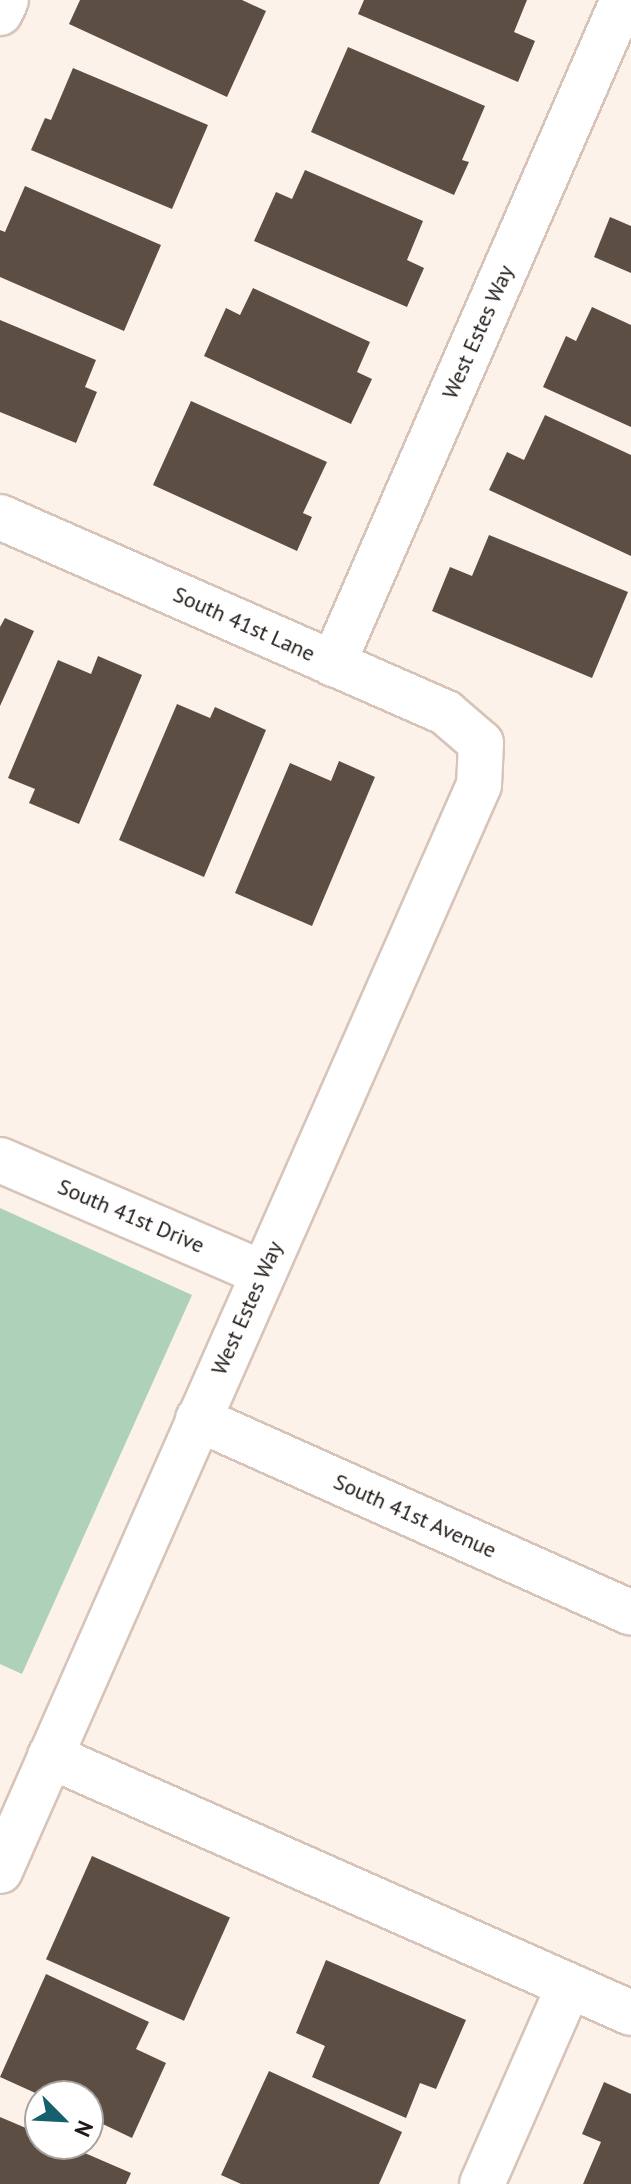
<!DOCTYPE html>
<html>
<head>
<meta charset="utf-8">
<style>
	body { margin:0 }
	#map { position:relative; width:631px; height:2184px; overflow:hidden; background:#fdf2ea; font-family:"PT Sans",sans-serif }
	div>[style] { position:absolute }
	.green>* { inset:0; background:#aed1b9 }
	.building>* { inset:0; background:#5d4e44; transform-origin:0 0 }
	.roads { filter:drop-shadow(2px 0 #d6c4b9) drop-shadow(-2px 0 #d6c4b9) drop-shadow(0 2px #d6c4b9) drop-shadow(0 -2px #d6c4b9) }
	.minor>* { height:44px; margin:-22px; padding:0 22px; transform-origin:22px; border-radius:22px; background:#fff }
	span { translate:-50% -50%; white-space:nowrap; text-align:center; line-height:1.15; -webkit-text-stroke:8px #fff; paint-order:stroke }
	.street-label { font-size:22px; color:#201915 }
	.north { position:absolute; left:24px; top:2080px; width:80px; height:80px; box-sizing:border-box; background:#fff; border:2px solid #a6a3a1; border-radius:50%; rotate:114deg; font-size:22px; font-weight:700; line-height:32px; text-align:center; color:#201915 }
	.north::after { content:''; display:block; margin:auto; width:28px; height:36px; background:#16606e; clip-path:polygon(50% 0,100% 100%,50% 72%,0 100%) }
</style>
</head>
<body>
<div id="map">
	<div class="green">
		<div style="clip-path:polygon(0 1208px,192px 1295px,22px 1674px,0 1664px)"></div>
	</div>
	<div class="building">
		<div style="clip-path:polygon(80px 0,242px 0,266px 11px,227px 97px,69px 24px)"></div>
		<div style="clip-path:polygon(364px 0,527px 0,514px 32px,535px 41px,518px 82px,358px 14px)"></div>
		<div style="clip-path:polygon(348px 47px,485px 106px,462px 160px,469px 162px,454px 195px,311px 132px)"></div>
		<div style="clip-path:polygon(73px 68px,208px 125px,172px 209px,31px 150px,45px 118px,51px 120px)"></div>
		<div style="clip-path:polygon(305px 170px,423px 221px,407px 260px,424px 268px,407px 307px,254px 241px,276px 192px,292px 199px)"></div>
		<div style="clip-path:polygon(25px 186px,161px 245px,124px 331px,0 277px,0 230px,5px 232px)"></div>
		<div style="clip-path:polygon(610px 217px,631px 226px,631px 273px,594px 257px)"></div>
		<div style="clip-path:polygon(253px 288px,370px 342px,357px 372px,372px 379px,351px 424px,204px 356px,226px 308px,240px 315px)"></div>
		<div style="clip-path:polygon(592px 307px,631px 325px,631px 427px,543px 387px,566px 336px,576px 341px)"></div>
		<div style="clip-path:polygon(0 320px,96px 360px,85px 387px,97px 392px,76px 443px,0 412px)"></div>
		<div style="clip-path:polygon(191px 401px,327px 462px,303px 513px,312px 517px,297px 551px,153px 485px)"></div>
		<div style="clip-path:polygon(545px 415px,631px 455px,631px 556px,489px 490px,507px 452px,524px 460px)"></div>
		<div style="clip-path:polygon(489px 535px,628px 592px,592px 678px,432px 611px,450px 567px,472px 576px)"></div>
		<div style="clip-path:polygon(5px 618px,34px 631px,0 706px,0 627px)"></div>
		<div style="clip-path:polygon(98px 656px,142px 675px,79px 824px,29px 803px,35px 789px,8px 778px,58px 660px,91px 674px)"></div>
		<div style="clip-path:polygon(177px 704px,210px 718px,215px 707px,266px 730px,204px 877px,119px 840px)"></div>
		<div style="clip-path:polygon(339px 761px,375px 777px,312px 926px,235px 893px,290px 763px,331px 781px)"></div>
		<div style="left:92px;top:1856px;width:151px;height:113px;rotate:24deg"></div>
		<div style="clip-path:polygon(326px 1960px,466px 2020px,436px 2089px,420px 2083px,406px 2118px,312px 2077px,325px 2046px,296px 2033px)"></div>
		<div style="clip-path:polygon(46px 1974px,149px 2022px,136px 2049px,166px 2063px,132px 2138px,88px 2117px,88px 2096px,42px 2096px,0 2077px)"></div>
		<div style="clip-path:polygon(269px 2071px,402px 2132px,379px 2184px,241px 2184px,221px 2175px)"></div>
		<div style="clip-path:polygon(604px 2082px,631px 2094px,631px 2184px,583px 2184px,601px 2142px,582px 2134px)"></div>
		<div style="clip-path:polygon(0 2117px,40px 2134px,40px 2144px,64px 2144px,131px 2173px,126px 2184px,0 2184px)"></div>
	</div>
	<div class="roads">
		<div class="minor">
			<div style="left:0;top:13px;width:14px;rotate:-65deg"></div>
			<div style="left:0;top:517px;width:487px;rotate:23.7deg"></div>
			<div style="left:446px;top:713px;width:46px;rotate:40.6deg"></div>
			<div style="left:481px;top:743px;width:42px;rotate:92.7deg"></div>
			<div style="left:479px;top:785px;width:1187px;rotate:113.8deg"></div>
			<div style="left:333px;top:664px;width:725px;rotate:-66.41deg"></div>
			<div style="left:0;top:1160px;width:285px;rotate:23.3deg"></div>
			<div style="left:198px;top:1419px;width:474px;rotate:24.1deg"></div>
			<div style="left:50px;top:1756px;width:635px;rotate:23.86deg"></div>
			<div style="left:482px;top:2184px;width:216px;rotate:-66.3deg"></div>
		</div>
	</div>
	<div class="street-label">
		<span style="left:478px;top:332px;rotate:-66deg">West Estes Way</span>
		<span style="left:244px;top:624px;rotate:24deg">South 41st Lane</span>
		<span style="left:131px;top:1216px;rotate:23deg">South 41st Drive</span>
		<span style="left:247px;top:1308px;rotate:-66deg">West Estes Way</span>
		<span style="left:415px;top:1516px;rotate:24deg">South 41st Avenue</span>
	</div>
	<div class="north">N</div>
</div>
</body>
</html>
